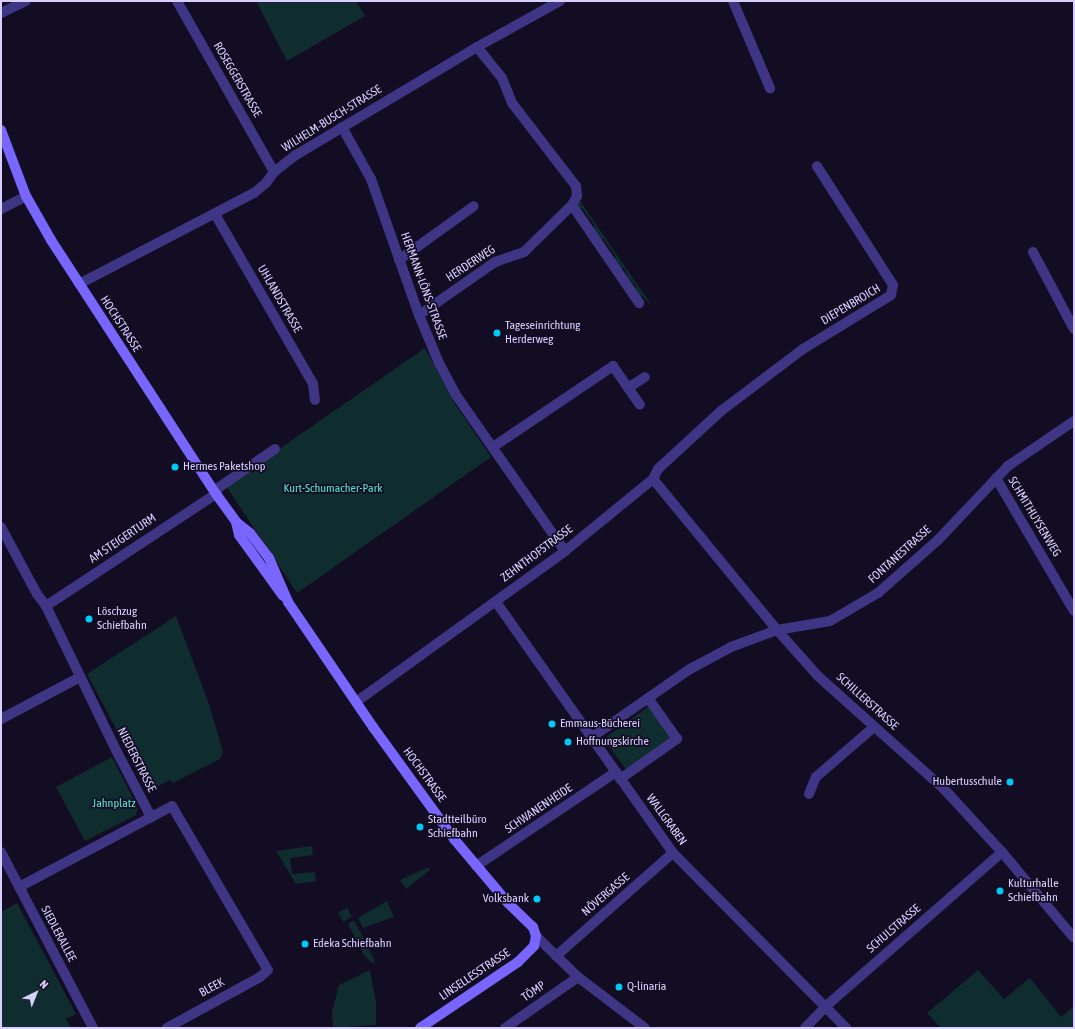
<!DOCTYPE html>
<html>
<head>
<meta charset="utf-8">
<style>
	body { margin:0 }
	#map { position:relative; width:1075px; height:1029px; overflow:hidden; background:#130d23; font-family:"Asap Condensed",sans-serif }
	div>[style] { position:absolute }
	.green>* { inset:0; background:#0f2c2e; transform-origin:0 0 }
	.street>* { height:10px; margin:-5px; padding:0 5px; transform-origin:5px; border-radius:5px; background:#3f3585 }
	.secondary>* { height:10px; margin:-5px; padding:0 5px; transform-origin:5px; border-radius:5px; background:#7866ff }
	.dots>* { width:11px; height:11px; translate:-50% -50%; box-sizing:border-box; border:2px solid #130d23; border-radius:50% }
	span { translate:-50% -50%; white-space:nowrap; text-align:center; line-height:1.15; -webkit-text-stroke:3.5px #130d23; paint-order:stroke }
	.street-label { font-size:12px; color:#d9cfff }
	.poi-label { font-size:12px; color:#d9cfff }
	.left { translate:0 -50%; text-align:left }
	.right { translate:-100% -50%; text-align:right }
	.park-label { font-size:12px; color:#54e6cf }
	.frame { position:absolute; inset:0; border:2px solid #d9cfff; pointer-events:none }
	.north { position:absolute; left:16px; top:973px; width:40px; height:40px; -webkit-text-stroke:3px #130d23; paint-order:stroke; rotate:43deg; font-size:11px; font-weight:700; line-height:16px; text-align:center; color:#d9cfff }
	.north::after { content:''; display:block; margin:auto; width:14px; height:18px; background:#d9cfff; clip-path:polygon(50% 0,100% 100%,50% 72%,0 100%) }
</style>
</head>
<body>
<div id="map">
	<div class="green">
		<div style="clip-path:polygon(256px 1px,356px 1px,365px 16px,287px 61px)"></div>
		<div style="clip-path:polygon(580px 201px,650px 303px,649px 304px,642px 295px,639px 296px,634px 289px,637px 287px,629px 279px,624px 268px,621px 270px,614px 259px,616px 257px,603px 238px,600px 240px,592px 229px,595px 226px,582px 208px,579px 209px,577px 206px)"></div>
		<div style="clip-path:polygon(425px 348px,455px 404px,491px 457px,297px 593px,226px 486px)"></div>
		<div style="clip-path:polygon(176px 616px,209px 704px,223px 752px,220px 759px,173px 783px,170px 780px,149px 791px,87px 674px)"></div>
		<div style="left:649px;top:706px;width:39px;height:56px;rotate:54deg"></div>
		<div style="clip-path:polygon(112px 757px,138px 808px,136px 815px,85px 841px,56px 787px)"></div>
		<div style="clip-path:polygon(312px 846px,313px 855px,290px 858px,292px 874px,315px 872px,316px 881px,296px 884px,276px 851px)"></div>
		<div style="clip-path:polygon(429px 867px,430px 870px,406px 889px,400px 880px)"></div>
		<div style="clip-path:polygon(387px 901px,394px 917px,363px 928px,358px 918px)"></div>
		<div style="clip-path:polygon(17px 903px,76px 1014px,66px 1019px,71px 1028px,1px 1028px,1px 912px)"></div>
		<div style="left:347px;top:908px;width:10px;height:10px;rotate:61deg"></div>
		<div style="clip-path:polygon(354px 920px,374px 959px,375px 965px,365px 957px,348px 924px)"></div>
		<div style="clip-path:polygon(370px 970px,376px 1002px,376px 1025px,333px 1028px,332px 1012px,339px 985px)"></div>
		<div style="clip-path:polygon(978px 970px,1004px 999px,1030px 978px,1061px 1017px,1074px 1006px,1074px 1028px,941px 1028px,927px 1013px)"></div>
	</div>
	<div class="street">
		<div style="left:177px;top:1px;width:197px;rotate:60.4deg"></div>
		<div style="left:733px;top:1px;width:95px;rotate:67deg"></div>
		<div style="left:1px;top:13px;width:28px;rotate:-26deg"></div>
		<div style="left:477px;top:47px;width:40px;rotate:51deg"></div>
		<div style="left:502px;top:78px;width:27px;rotate:68deg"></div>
		<div style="left:512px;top:103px;width:105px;rotate:52.4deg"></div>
		<div style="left:576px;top:186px;width:10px;rotate:84deg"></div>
		<div style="left:577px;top:196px;width:10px;rotate:119deg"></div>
		<div style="left:572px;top:205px;width:119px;rotate:55.6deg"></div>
		<div style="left:342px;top:127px;width:60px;rotate:60.9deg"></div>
		<div style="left:371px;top:179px;width:144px;rotate:70.6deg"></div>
		<div style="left:419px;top:315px;width:52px;rotate:67.4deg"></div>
		<div style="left:439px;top:363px;width:36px;rotate:62deg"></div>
		<div style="left:456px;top:395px;width:190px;rotate:55.1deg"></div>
		<div style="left:1px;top:209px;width:28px;rotate:-27deg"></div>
		<div style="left:215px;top:214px;width:196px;rotate:60deg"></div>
		<div style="left:313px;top:384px;width:16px;rotate:83deg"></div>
		<div style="left:1033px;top:252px;width:87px;rotate:62deg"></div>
		<div style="left:399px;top:260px;width:92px;rotate:-35.8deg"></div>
		<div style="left:79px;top:284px;width:197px;rotate:-27.5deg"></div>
		<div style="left:254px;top:193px;width:16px;rotate:-40deg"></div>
		<div style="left:266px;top:183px;width:14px;rotate:-54deg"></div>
		<div style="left:274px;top:172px;width:28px;rotate:-38deg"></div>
		<div style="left:296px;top:155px;width:211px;rotate:-30.8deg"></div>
		<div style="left:477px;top:47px;width:95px;rotate:-29deg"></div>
		<div style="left:419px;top:315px;width:93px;rotate:-34.9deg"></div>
		<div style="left:495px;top:262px;width:31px;rotate:-19deg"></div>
		<div style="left:524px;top:252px;width:67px;rotate:-44.4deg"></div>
		<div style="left:628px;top:388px;width:20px;rotate:-33deg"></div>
		<div style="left:493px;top:447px;width:145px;rotate:-34deg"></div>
		<div style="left:613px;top:366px;width:47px;rotate:55.3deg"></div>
		<div style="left:996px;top:478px;width:154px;rotate:59.6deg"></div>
		<div style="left:653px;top:479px;width:195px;rotate:50.6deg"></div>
		<div style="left:777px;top:630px;width:62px;rotate:48.3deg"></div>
		<div style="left:818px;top:676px;width:169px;rotate:41.9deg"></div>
		<div style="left:944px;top:789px;width:86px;rotate:47.4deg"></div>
		<div style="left:1002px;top:852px;width:111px;rotate:50.1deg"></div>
		<div style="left:1px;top:527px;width:76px;rotate:61.8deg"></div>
		<div style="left:37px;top:594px;width:15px;rotate:53deg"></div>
		<div style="left:46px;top:606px;width:160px;rotate:64.1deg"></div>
		<div style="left:116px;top:750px;width:76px;rotate:62.4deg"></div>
		<div style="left:496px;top:602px;width:307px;rotate:54.8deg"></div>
		<div style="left:673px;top:853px;width:246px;rotate:45.3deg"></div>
		<div style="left:46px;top:606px;width:204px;rotate:-33.4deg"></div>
		<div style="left:216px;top:494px;width:6px;rotate:-72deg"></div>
		<div style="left:218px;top:488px;width:69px;rotate:-34.4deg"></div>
		<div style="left:356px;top:702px;width:258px;rotate:-35.8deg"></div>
		<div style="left:565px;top:551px;width:114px;rotate:-39.3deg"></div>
		<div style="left:653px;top:479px;width:11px;rotate:-63deg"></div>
		<div style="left:658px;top:469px;width:86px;rotate:-42.6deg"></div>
		<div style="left:721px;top:411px;width:103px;rotate:-37.1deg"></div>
		<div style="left:803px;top:349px;width:103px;rotate:-31.5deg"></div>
		<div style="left:891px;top:295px;width:10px;rotate:-79deg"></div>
		<div style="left:893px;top:285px;width:141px;rotate:-122.6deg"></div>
		<div style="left:1px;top:719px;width:89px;rotate:-28deg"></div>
		<div style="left:592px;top:737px;width:119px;rotate:-34.8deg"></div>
		<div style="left:690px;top:669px;width:47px;rotate:-28.2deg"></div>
		<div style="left:731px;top:647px;width:49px;rotate:-20.3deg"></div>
		<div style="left:777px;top:630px;width:54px;rotate:-9.6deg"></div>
		<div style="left:830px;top:621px;width:56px;rotate:-30.3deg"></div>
		<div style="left:878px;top:593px;width:80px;rotate:-41.5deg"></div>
		<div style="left:938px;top:540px;width:102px;rotate:-46.6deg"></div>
		<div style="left:1008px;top:466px;width:80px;rotate:-34.3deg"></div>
		<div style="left:620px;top:779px;width:70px;rotate:-35.1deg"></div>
		<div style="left:677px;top:739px;width:50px;rotate:-125.3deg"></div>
		<div style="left:809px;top:794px;width:18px;rotate:-68deg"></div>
		<div style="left:816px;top:777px;width:77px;rotate:-40.8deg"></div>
		<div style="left:1px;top:852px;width:199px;rotate:62.4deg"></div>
		<div style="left:476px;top:866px;width:169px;rotate:-33.9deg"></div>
		<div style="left:19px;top:887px;width:173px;rotate:-27.9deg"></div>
		<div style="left:172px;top:806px;width:190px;rotate:59.7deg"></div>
		<div style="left:268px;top:970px;width:11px;rotate:139deg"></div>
		<div style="left:260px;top:977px;width:106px;rotate:151.3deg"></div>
		<div style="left:536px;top:936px;width:59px;rotate:44.3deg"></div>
		<div style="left:578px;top:977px;width:84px;rotate:37.3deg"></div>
		<div style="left:556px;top:956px;width:156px;rotate:-41.4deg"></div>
		<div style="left:505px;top:1028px;width:89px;rotate:-34.9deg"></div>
		<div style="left:805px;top:1028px;width:29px;rotate:-46deg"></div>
		<div style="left:825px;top:1007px;width:235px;rotate:-41.2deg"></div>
	</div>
	<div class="secondary">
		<div style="left:1px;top:130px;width:71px;rotate:69.3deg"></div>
		<div style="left:26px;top:196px;width:51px;rotate:60.4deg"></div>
		<div style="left:51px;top:240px;width:303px;rotate:57deg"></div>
		<div style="left:216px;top:494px;width:34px;rotate:54deg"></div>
		<div style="left:236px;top:522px;width:18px;rotate:38deg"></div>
		<div style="left:250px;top:533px;width:31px;rotate:53deg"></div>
		<div style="left:269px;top:558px;width:48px;rotate:66.6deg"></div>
		<div style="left:288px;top:602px;width:151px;rotate:55.8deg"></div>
		<div style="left:373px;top:727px;width:138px;rotate:54.1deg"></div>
		<div style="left:454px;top:839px;width:84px;rotate:49.8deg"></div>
		<div style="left:508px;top:903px;width:35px;rotate:44deg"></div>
		<div style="left:533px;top:927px;width:9px;rotate:72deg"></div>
		<div style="left:536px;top:936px;width:10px;rotate:101deg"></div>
		<div style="left:534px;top:946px;width:23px;rotate:135deg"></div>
		<div style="left:518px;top:962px;width:118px;rotate:146deg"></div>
		<div style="left:236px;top:522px;width:13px;rotate:77deg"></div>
		<div style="left:239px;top:535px;width:75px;rotate:54.2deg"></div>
	</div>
	<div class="dots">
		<div style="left:497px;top:333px;background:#00c9fa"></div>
		<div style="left:175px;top:467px;background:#00c9fa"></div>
		<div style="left:89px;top:619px;background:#00c9fa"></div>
		<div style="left:552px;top:724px;background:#00c9fa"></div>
		<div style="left:568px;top:742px;background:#00c9fa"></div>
		<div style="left:1010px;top:782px;background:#00c9fa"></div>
		<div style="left:420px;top:827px;background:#00c9fa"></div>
		<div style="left:1000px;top:891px;background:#00c9fa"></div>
		<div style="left:537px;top:899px;background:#00c9fa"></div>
		<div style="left:305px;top:944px;background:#00c9fa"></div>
		<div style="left:619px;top:987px;background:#00c9fa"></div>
	</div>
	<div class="street-label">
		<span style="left:237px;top:80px;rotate:60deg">ROSEGGERSTRASSE</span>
		<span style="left:332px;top:119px;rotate:-32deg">WILHELM-BUSCH-STRASSE</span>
		<span style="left:471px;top:264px;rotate:-33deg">HERDERWEG</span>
		<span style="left:423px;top:286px;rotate:70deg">HERMANN-LÖNS-STRASSE</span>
		<span style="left:279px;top:299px;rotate:60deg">UHLANDSTRASSE</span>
		<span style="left:851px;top:305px;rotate:-31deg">DIEPENBROICH</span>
		<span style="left:120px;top:324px;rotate:57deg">HOCHSTRASSE</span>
		<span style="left:1034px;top:517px;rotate:59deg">SCHMITHUYSENWEG</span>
		<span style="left:123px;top:539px;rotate:-34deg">AM STEIGERTURM</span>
		<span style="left:537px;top:554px;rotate:-37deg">ZEHNTHOFSTRASSE</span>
		<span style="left:900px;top:555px;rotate:-42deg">FONTANESTRASSE</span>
		<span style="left:867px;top:702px;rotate:42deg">SCHILLERSTRASSE</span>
		<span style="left:136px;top:760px;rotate:63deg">NIEDERSTRASSE</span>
		<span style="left:424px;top:775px;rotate:54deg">HOCHSTRASSE</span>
		<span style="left:539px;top:809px;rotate:-34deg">SCHWANENHEIDE</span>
		<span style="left:666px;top:820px;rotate:54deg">WALLGRABEN</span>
		<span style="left:606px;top:895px;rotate:-41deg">NÖVERGASSE</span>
		<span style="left:894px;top:929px;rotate:-41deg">SCHULSTRASSE</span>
		<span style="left:58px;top:934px;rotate:62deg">SIEDLERALLEE</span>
		<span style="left:475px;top:975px;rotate:-34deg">LINSELLESSTRASSE</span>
		<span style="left:212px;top:988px;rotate:-29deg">BLEEK</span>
		<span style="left:534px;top:992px;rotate:-34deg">TÖMP</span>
	</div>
	<div class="poi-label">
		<span class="left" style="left:505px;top:333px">Tageseinrichtung<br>Herderweg</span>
		<span class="left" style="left:183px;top:467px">Hermes Paketshop</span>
		<span class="left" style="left:97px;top:619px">Löschzug<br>Schiefbahn</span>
		<span class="left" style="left:560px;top:724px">Emmaus-Bücherei</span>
		<span class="left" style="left:576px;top:742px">Hoffnungskirche</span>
		<span class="right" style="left:1002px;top:782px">Hubertusschule</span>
		<span class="left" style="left:428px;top:827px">Stadtteilbüro<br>Schiefbahn</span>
		<span class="left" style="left:1008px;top:891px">Kulturhalle<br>Schiefbahn</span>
		<span class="right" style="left:529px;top:899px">Volksbank</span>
		<span class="left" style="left:313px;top:944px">Edeka Schiefbahn</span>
		<span class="left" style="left:627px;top:987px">Q-linaria</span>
	</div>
	<div class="park-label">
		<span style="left:333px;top:489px">Kurt-Schumacher-Park</span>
		<span style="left:114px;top:804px">Jahnplatz</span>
	</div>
	<div class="frame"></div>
	<div class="north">N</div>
</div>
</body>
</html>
